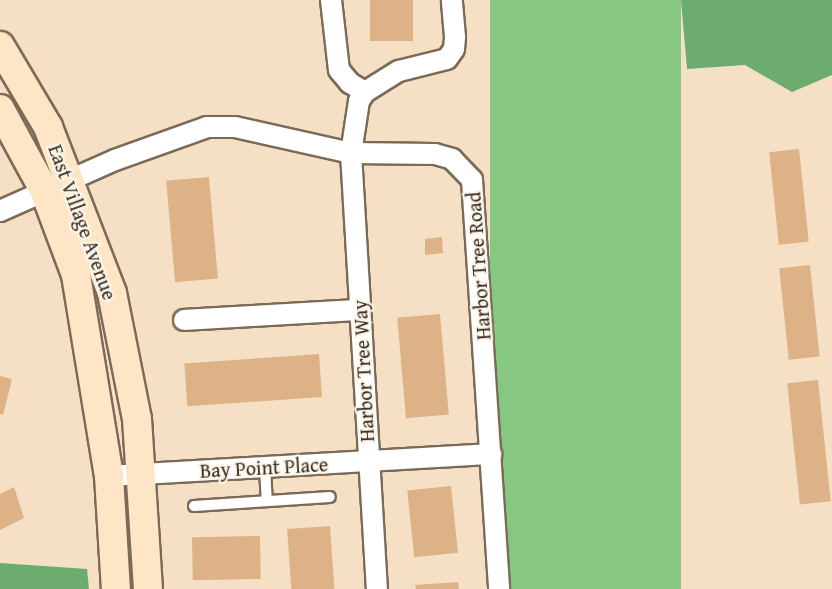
<!DOCTYPE html>
<html>
<head>
<meta charset="utf-8">
<style>
	body { margin:0 }
	#map { position:relative; width:832px; height:589px; overflow:hidden; background:#f5e0c5; font-family:"Gentium Book Plus",serif }
	div>[style] { position:absolute }
	.green>* { inset:0; background:#86c881; transform-origin:0 0 }
	.forest>* { inset:0; background:#6cac6f }
	.building>* { inset:0; background:#deb287; transform-origin:0 0 }
	.roads { filter:drop-shadow(2px 0 #7c6a58) drop-shadow(-2px 0 #7c6a58) drop-shadow(0 2px #7c6a58) drop-shadow(0 -2px #7c6a58) }
	.lane>* { height:10px; margin:-5px; padding:0 5px; transform-origin:5px; border-radius:5px; background:#fff }
	.street>* { height:20px; margin:-10px; padding:0 10px; transform-origin:10px; border-radius:10px; background:#fff }
	.secondary>* { height:28px; margin:-14px; padding:0 14px; transform-origin:14px; border-radius:14px; background:#fee5c5 }
	span { translate:-50% -50%; white-space:nowrap; text-align:center; line-height:1.15; -webkit-text-stroke:4.5px #fbf7ec; paint-order:stroke }
	.street-label { font-size:20px; color:#3b2a1e }
</style>
</head>
<body>
<div id="map">
	<div class="green">
		<div style="left:490px;top:0;width:191px;height:590px"></div>
	</div>
	<div class="forest">
		<div style="clip-path:polygon(681px 0,832px 0,832px 75px,792px 92px,745px 65px,687px 69px)"></div>
		<div style="clip-path:polygon(0 563px,87px 569px,89px 589px,0 589px)"></div>
	</div>
	<div class="building">
		<div style="left:370px;top:0;width:43px;height:41px"></div>
		<div style="left:799px;top:149px;width:93px;height:30px;rotate:84deg"></div>
		<div style="left:209px;top:177px;width:102px;height:43px;rotate:85deg"></div>
		<div style="clip-path:polygon(442px 237px,443px 253px,425px 255px,425px 239px)"></div>
		<div style="left:810px;top:265px;width:92px;height:31px;rotate:84deg"></div>
		<div style="left:440px;top:314px;width:101px;height:43px;rotate:85deg"></div>
		<div style="left:319px;top:354px;width:43px;height:135px;rotate:86deg"></div>
		<div style="clip-path:polygon(0 376px,12px 379px,3px 415px,0 414px)"></div>
		<div style="left:818px;top:380px;width:122px;height:31px;rotate:84deg"></div>
		<div style="left:451px;top:486px;width:67px;height:44px;rotate:84deg"></div>
		<div style="clip-path:polygon(14px 487px,24px 518px,0 530px,0 494px)"></div>
		<div style="left:330px;top:526px;width:63px;height:43px;rotate:86deg"></div>
		<div style="left:260px;top:536px;width:43px;height:68px;rotate:89deg"></div>
		<div style="clip-path:polygon(458px 582px,459px 589px,416px 589px,415px 585px)"></div>
	</div>
	<div class="roads">
		<div class="lane">
			<div style="left:265px;top:467px;width:34px;rotate:87deg"></div>
			<div style="left:194px;top:506px;width:136px;rotate:-3.8deg"></div>
		</div>
		<div class="street">
			<div style="left:331px;top:0;width:70px;rotate:83.5deg"></div>
			<div style="left:339px;top:70px;width:17px;rotate:50deg"></div>
			<div style="left:350px;top:83px;width:17px;rotate:31deg"></div>
			<div style="left:365px;top:92px;width:40px;rotate:-32deg"></div>
			<div style="left:399px;top:71px;width:49px;rotate:-14deg"></div>
			<div style="left:447px;top:59px;width:12px;rotate:-55deg"></div>
			<div style="left:454px;top:49px;width:12px;rotate:-85deg"></div>
			<div style="left:455px;top:37px;width:37px;rotate:-95deg"></div>
			<div style="left:365px;top:92px;width:11px;rotate:124deg"></div>
			<div style="left:359px;top:101px;width:53px;rotate:98.7deg"></div>
			<div style="left:351px;top:153px;width:437px;rotate:86.6deg"></div>
			<div style="left:0;top:211px;width:126px;rotate:-23.9deg"></div>
			<div style="left:115px;top:160px;width:98px;rotate:-19.7deg"></div>
			<div style="left:207px;top:127px;width:28px"></div>
			<div style="left:235px;top:127px;width:119px;rotate:12.6deg"></div>
			<div style="left:351px;top:153px;width:84px;rotate:0.7deg"></div>
			<div style="left:435px;top:154px;width:18px;rotate:16deg"></div>
			<div style="left:452px;top:159px;width:29px;rotate:46deg"></div>
			<div style="left:472px;top:180px;width:410px;rotate:86.2deg"></div>
			<div style="left:184px;top:320px;width:176px;rotate:-3.3deg"></div>
			<div style="left:109px;top:476px;width:383px;rotate:-3.3deg"></div>
		</div>
		<div class="secondary">
			<div style="left:0;top:46px;width:94px;rotate:59.3deg"></div>
			<div style="left:48px;top:127px;width:178px;rotate:68.9deg"></div>
			<div style="left:112px;top:293px;width:128px;rotate:78.8deg"></div>
			<div style="left:137px;top:419px;width:170px;rotate:86.3deg"></div>
			<div style="left:0;top:109px;width:94px;rotate:61.5deg"></div>
			<div style="left:45px;top:192px;width:89px;rotate:69.5deg"></div>
			<div style="left:76px;top:275px;width:204px;rotate:80.7deg"></div>
			<div style="left:109px;top:476px;width:113px;rotate:86.5deg"></div>
		</div>
	</div>
	<div class="street-label">
		<span style="left:83px;top:222px;rotate:70deg">East Village Avenue</span>
		<span style="left:478px;top:266px;rotate:-94deg">Harbor Tree Road</span>
		<span style="left:363px;top:371px;rotate:-93deg">Harbor Tree Way</span>
		<span style="left:264px;top:467px;rotate:-3deg">Bay Point Place</span>
	</div>
</div>
</body>
</html>
